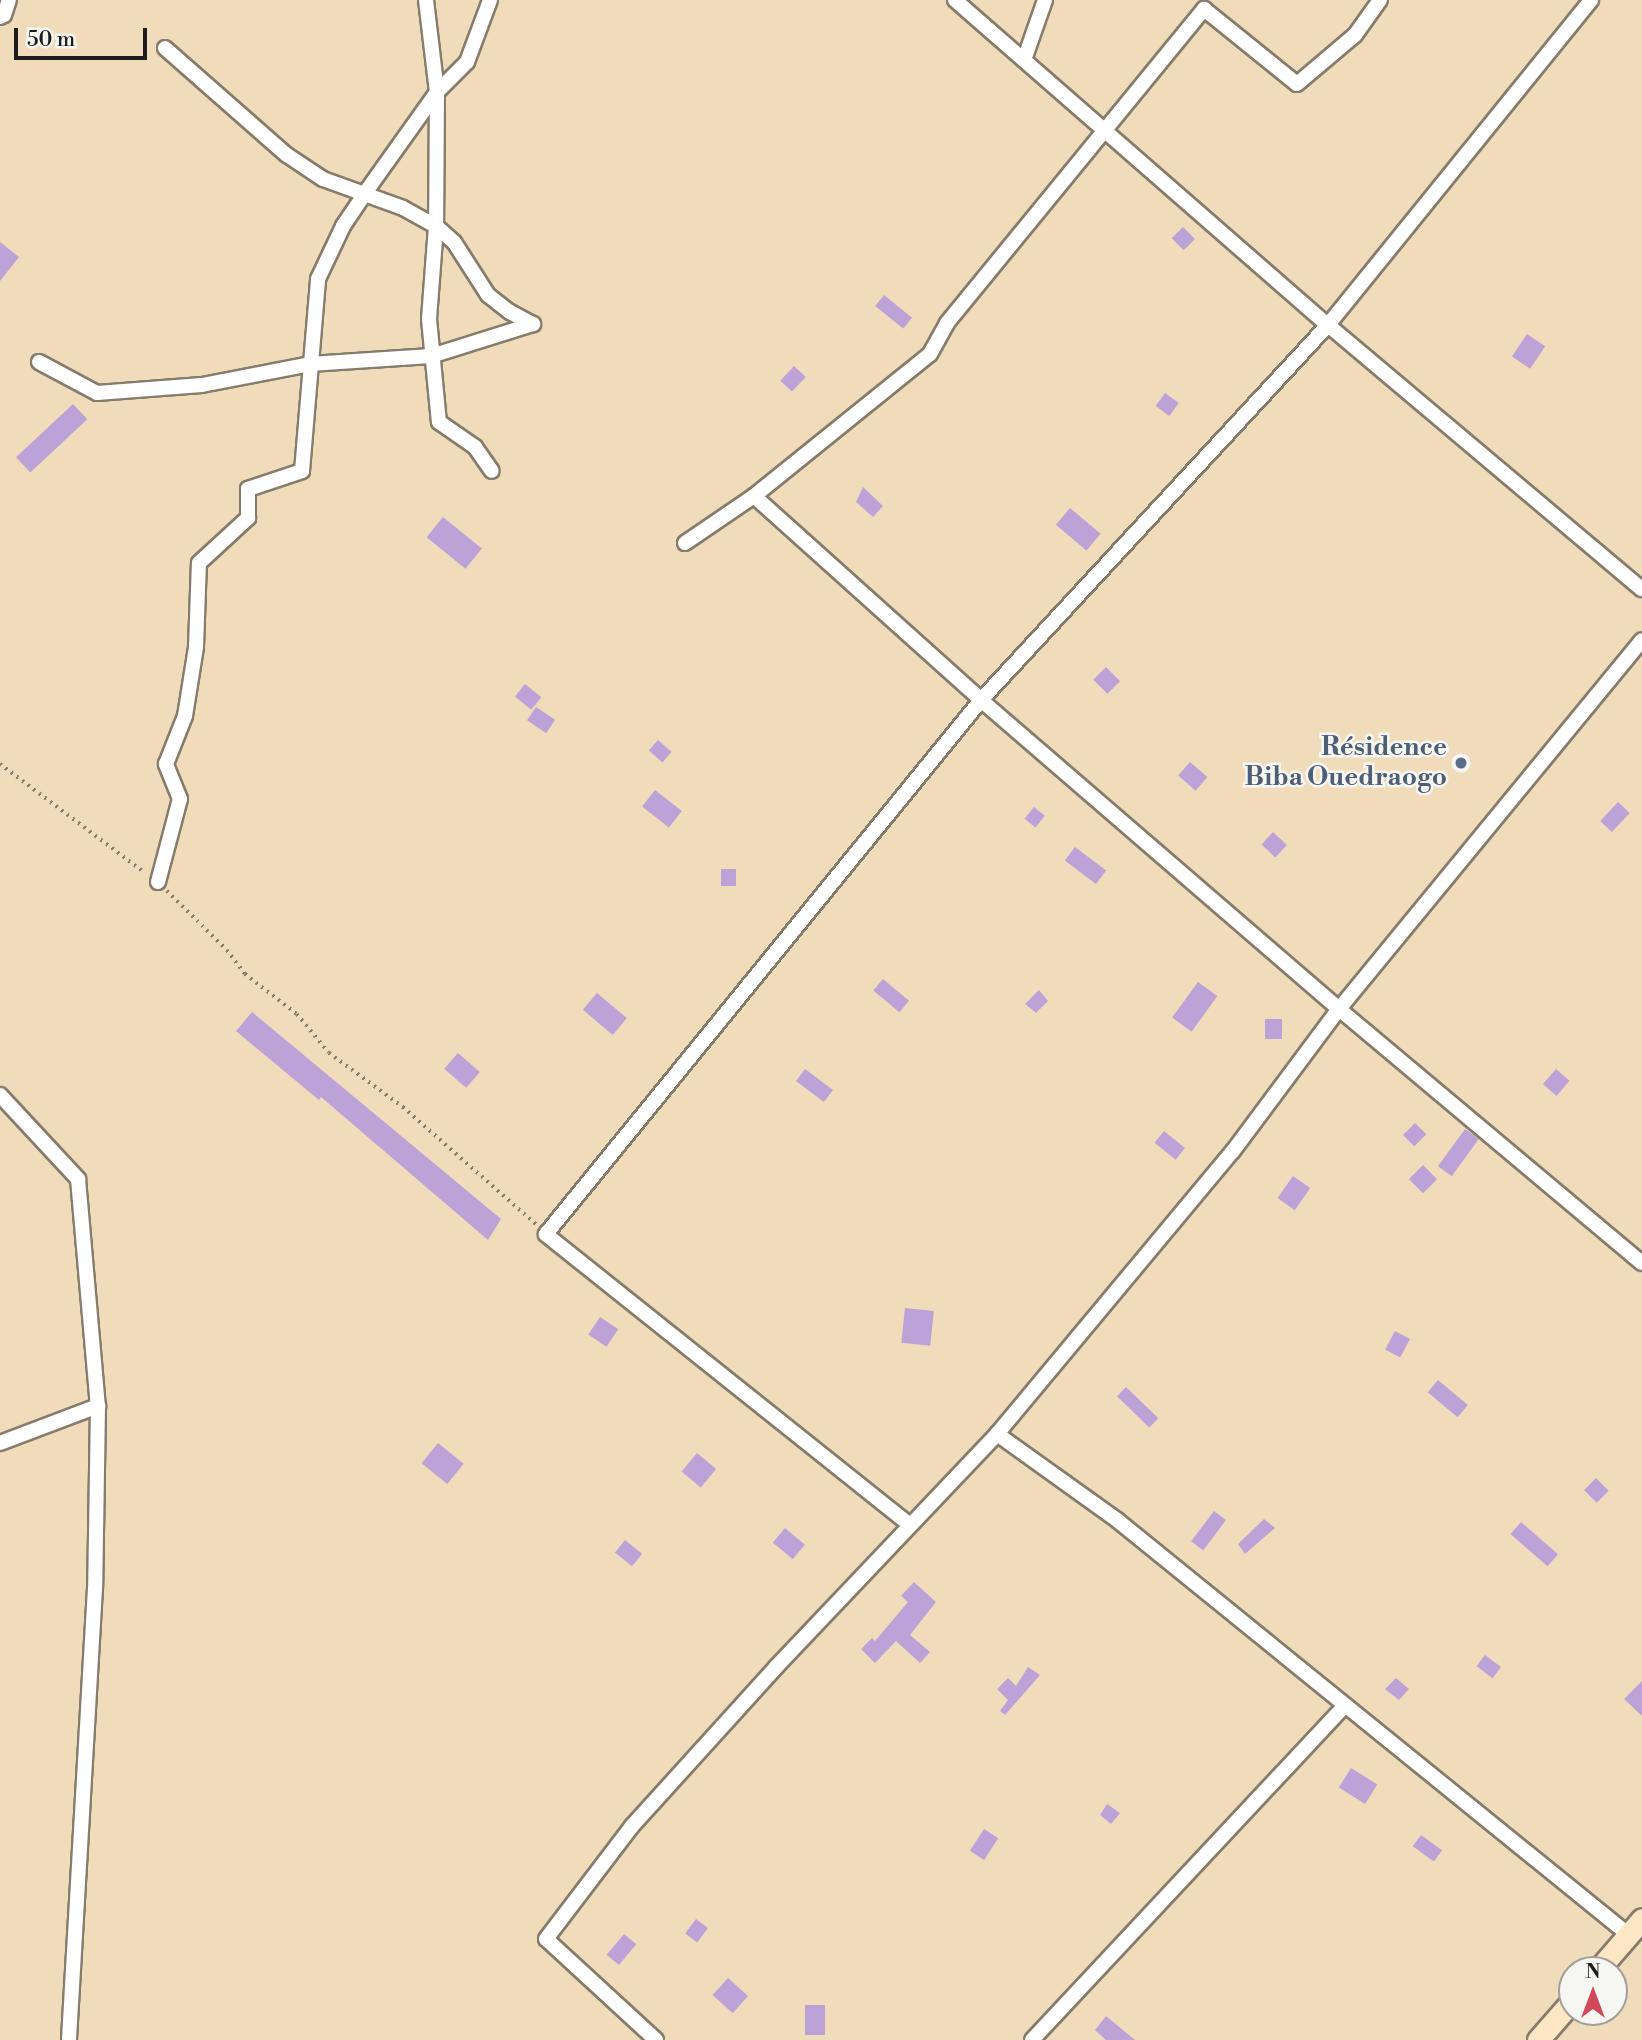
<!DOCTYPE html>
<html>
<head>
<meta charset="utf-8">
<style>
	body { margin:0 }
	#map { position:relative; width:1642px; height:2040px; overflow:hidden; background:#f0dcba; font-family:"Libre Bodoni",serif }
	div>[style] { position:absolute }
	.building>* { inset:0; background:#bda2d8; transform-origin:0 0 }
	.path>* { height:3.5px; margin-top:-1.75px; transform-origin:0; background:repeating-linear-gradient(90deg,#867c6b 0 2px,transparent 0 7px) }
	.roads { filter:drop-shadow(2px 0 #867c6b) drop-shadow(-2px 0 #867c6b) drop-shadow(0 2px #867c6b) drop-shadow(0 -2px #867c6b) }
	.street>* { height:14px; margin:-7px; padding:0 7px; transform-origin:7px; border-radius:7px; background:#fff }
	.secondary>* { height:21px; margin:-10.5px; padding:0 10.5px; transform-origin:10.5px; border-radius:10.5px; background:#fce6c4 }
	.dots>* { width:19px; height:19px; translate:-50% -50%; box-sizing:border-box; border:4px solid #f6f6f2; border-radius:50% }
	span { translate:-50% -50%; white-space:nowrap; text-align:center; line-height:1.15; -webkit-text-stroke:5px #f6f6f2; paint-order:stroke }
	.service-label { font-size:26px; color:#4e5e75; font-weight:700 }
	.right { translate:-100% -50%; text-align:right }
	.north { position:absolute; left:1558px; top:1956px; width:70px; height:70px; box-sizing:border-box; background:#f6f6f2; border:2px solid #9f9f9c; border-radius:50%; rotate:0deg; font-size:19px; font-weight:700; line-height:28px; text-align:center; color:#1c1c1c }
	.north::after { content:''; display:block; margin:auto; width:24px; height:32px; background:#d1495b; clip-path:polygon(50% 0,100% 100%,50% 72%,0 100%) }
	.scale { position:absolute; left:14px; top:28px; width:133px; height:32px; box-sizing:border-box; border:4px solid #1c1c1c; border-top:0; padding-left:9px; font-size:21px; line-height:24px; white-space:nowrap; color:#1c1c1c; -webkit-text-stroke:5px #f6f6f2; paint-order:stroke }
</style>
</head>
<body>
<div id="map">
	<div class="building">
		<div style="left:1183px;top:227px;width:17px;height:16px;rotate:45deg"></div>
		<div style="clip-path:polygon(0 242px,19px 257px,0 281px)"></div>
		<div style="left:884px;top:295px;width:36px;height:14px;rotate:39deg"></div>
		<div style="left:1527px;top:334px;width:22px;height:27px;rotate:34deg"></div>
		<div style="left:794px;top:366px;width:16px;height:20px;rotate:43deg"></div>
		<div style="left:1165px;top:393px;width:17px;height:16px;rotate:36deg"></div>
		<div style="left:73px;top:404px;width:21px;height:78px;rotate:47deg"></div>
		<div style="clip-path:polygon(863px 487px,883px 506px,873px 517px,856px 502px)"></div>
		<div style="left:1070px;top:508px;width:40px;height:22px;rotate:40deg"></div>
		<div style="left:443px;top:517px;width:50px;height:26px;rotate:39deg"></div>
		<div style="left:1106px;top:667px;width:20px;height:18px;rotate:45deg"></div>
		<div style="left:525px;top:684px;width:21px;height:16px;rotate:39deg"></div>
		<div style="left:536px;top:707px;width:23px;height:16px;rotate:34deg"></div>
		<div style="left:658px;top:740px;width:18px;height:14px;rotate:41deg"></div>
		<div style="left:1190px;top:762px;width:23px;height:18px;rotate:41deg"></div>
		<div style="left:655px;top:790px;width:34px;height:21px;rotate:38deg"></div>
		<div style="left:1618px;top:802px;width:16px;height:26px;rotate:43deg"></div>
		<div style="left:1034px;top:807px;width:14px;height:15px;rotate:39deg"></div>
		<div style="left:1273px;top:832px;width:19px;height:17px;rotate:43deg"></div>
		<div style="left:1075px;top:847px;width:39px;height:17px;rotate:37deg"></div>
		<div style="left:721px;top:869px;width:15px;height:17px"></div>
		<div style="left:883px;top:979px;width:34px;height:15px;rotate:40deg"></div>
		<div style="left:1198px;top:982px;width:24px;height:44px;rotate:36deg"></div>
		<div style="clip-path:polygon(1039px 990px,1048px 1001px,1036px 1013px,1025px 1004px)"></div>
		<div style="left:597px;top:993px;width:39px;height:22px;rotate:40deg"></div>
		<div style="clip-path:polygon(252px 1012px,501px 1219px,488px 1240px,321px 1097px,319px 1100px,236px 1031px)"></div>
		<div style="left:1265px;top:1019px;width:17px;height:20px"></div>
		<div style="left:458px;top:1053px;width:29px;height:21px;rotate:41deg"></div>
		<div style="left:805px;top:1069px;width:35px;height:15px;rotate:37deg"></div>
		<div style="left:1556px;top:1069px;width:18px;height:20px;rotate:41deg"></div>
		<div style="left:1415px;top:1123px;width:16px;height:17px;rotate:45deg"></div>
		<div style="left:1465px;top:1129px;width:17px;height:46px;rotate:36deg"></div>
		<div style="left:1164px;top:1131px;width:27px;height:15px;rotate:39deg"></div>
		<div style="left:1423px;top:1165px;width:20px;height:20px;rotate:45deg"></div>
		<div style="left:1293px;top:1176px;width:21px;height:27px;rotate:35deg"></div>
		<div style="left:905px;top:1308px;width:29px;height:35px;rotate:6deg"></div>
		<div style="left:600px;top:1317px;width:22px;height:21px;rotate:34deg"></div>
		<div style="left:1395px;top:1331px;width:17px;height:21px;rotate:28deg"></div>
		<div style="left:1438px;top:1380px;width:39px;height:16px;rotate:40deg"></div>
		<div style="left:1126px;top:1387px;width:45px;height:13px;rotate:44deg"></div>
		<div style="left:438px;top:1443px;width:33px;height:26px;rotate:39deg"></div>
		<div style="left:697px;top:1453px;width:25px;height:24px;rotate:40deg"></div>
		<div style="left:1596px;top:1478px;width:18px;height:17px;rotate:45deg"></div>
		<div style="left:1214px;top:1511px;width:15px;height:38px;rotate:37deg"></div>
		<div style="clip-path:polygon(1264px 1519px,1275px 1528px,1245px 1554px,1238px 1544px)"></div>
		<div style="left:1521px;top:1522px;width:49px;height:16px;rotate:41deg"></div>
		<div style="left:785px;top:1528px;width:26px;height:19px;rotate:40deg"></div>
		<div style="left:625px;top:1540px;width:22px;height:16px;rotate:39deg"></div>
		<div style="clip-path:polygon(914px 1582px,936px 1602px,910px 1635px,930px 1652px,920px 1663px,896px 1641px,875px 1663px,861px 1649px,872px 1638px,875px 1641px,908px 1602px,901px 1596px)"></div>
		<div style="left:1485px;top:1655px;width:20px;height:14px;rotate:37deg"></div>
		<div style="clip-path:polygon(1028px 1667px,1040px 1675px,1005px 1715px,1000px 1711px,1008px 1700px,997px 1689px,1008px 1678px,1016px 1686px)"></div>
		<div style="clip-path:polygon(1396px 1678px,1409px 1689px,1399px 1700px,1385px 1689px)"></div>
		<div style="clip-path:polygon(1642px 1681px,1642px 1716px,1624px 1699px)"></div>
		<div style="left:1351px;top:1768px;width:31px;height:23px;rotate:32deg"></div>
		<div style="clip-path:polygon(1107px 1804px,1120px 1813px,1111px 1824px,1100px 1815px)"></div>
		<div style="left:984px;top:1829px;width:17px;height:26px;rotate:33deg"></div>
		<div style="left:1421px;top:1835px;width:26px;height:14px;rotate:36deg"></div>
		<div style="left:696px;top:1919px;width:15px;height:18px;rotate:37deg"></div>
		<div style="left:624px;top:1934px;width:16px;height:27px;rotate:40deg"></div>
		<div style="left:728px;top:1978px;width:27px;height:23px;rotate:42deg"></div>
		<div style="left:805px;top:2005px;width:20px;height:30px"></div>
		<div style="clip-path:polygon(1106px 2016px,1135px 2040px,1106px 2040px,1095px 2030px)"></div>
	</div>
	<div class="path">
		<div style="left:0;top:764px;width:181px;rotate:36.9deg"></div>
		<div style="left:167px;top:891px;width:84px;rotate:44.5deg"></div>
		<div style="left:227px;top:950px;width:30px;rotate:53deg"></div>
		<div style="left:245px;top:974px;width:66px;rotate:37.6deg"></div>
		<div style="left:297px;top:1014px;width:50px;rotate:50.6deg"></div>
		<div style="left:329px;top:1053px;width:92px;rotate:36.1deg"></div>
		<div style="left:403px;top:1107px;width:179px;rotate:41.4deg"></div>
	</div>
	<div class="roads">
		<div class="street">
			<div style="left:426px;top:0;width:93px;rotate:83.2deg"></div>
			<div style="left:437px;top:92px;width:134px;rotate:90.4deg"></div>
			<div style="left:436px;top:226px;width:93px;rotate:94.3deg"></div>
			<div style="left:429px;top:319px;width:103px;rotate:84.5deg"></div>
			<div style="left:439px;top:422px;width:44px;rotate:34.8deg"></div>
			<div style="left:475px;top:447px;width:29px;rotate:55deg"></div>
			<div style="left:955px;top:0;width:495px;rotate:41.1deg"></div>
			<div style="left:1328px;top:325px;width:410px;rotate:40.1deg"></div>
			<div style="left:0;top:17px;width:4px;rotate:-27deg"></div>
			<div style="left:4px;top:15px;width:16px;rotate:-72deg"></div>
			<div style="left:165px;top:48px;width:162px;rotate:41.3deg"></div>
			<div style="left:287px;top:155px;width:43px;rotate:33.7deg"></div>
			<div style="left:323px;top:179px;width:85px;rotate:19.9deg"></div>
			<div style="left:403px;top:208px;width:38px;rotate:29deg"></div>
			<div style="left:436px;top:226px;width:24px;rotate:42deg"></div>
			<div style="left:454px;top:242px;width:63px;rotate:57.3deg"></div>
			<div style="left:488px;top:295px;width:28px;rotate:38deg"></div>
			<div style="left:510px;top:312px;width:26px;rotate:28deg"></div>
			<div style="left:1024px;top:60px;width:64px;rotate:-70.7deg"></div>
			<div style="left:39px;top:362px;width:66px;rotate:28.1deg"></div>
			<div style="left:97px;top:393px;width:105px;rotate:-4.4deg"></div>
			<div style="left:202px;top:385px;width:110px;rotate:-11deg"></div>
			<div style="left:310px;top:364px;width:121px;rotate:-3.8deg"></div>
			<div style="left:431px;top:356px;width:107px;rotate:-17.4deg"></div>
			<div style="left:754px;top:496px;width:305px;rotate:41.9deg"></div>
			<div style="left:981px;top:700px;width:473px;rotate:40.8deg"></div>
			<div style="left:1339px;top:1009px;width:395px;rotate:40deg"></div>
			<div style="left:685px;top:543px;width:83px;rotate:-34.3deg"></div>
			<div style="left:754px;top:496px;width:226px;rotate:-38.9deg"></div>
			<div style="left:930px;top:354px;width:35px;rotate:-61deg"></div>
			<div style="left:947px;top:323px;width:406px;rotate:-50.7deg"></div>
			<div style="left:1204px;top:9px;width:119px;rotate:38.9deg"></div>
			<div style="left:1297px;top:84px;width:76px;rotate:-40.2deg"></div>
			<div style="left:1355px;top:35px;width:43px;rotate:-54.5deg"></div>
			<div style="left:158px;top:882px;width:86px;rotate:-75.2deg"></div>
			<div style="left:180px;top:799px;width:38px;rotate:-112deg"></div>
			<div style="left:166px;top:764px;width:52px;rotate:-68.4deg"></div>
			<div style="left:185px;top:716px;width:70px;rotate:-80.9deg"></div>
			<div style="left:196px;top:647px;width:84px;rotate:-88deg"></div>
			<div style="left:199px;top:563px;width:67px;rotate:-42.6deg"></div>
			<div style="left:248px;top:518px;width:29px;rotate:-90deg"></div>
			<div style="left:248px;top:489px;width:57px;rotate:-18.4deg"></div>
			<div style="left:302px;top:471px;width:193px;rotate:-85.2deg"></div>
			<div style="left:318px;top:279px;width:59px;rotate:-64.7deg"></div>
			<div style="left:343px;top:226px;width:40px;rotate:-56deg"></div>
			<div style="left:365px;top:193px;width:124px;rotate:-54.5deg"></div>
			<div style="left:437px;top:92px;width:42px;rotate:-45deg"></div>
			<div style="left:467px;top:62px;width:66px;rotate:-69.6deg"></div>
			<div style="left:0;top:1095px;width:115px;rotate:47.1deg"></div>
			<div style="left:78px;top:1179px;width:228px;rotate:85deg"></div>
			<div style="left:98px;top:1406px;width:182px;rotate:90.9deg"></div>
			<div style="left:95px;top:1588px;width:453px;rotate:93.3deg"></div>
			<div style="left:997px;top:1434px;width:148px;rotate:35.6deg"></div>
			<div style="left:1117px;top:1520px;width:659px;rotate:39.03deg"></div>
			<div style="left:0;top:1443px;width:105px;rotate:-20.7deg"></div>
			<div style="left:910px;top:1525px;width:466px;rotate:-141.4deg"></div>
			<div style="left:546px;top:1234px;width:689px;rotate:-50.83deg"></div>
			<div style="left:981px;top:700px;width:511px;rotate:-47.22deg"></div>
			<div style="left:1328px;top:325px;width:418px;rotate:-51deg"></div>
			<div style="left:656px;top:2040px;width:149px;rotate:-137.4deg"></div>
			<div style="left:546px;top:1939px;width:142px;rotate:-52.7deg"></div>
			<div style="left:632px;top:1826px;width:215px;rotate:-47.8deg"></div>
			<div style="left:776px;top:1667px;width:321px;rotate:-46.5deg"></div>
			<div style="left:997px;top:1434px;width:368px;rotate:-50.2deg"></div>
			<div style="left:1233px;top:1151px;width:177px;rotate:-53.3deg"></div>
			<div style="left:1339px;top:1009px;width:477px;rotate:-50.6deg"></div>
			<div style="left:1032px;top:2040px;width:458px;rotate:-46.9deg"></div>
		</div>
		<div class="secondary">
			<div style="left:1598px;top:1970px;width:67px;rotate:-49.2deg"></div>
			<div style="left:1538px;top:2040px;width:52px;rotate:-48.9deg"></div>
		</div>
	</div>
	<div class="dots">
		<div style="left:1461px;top:763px;background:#5c6f8a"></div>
	</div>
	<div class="service-label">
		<span class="right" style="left:1447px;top:763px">Résidence<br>Biba Ouedraogo</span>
	</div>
	<div class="north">N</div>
	<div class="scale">50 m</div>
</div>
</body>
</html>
